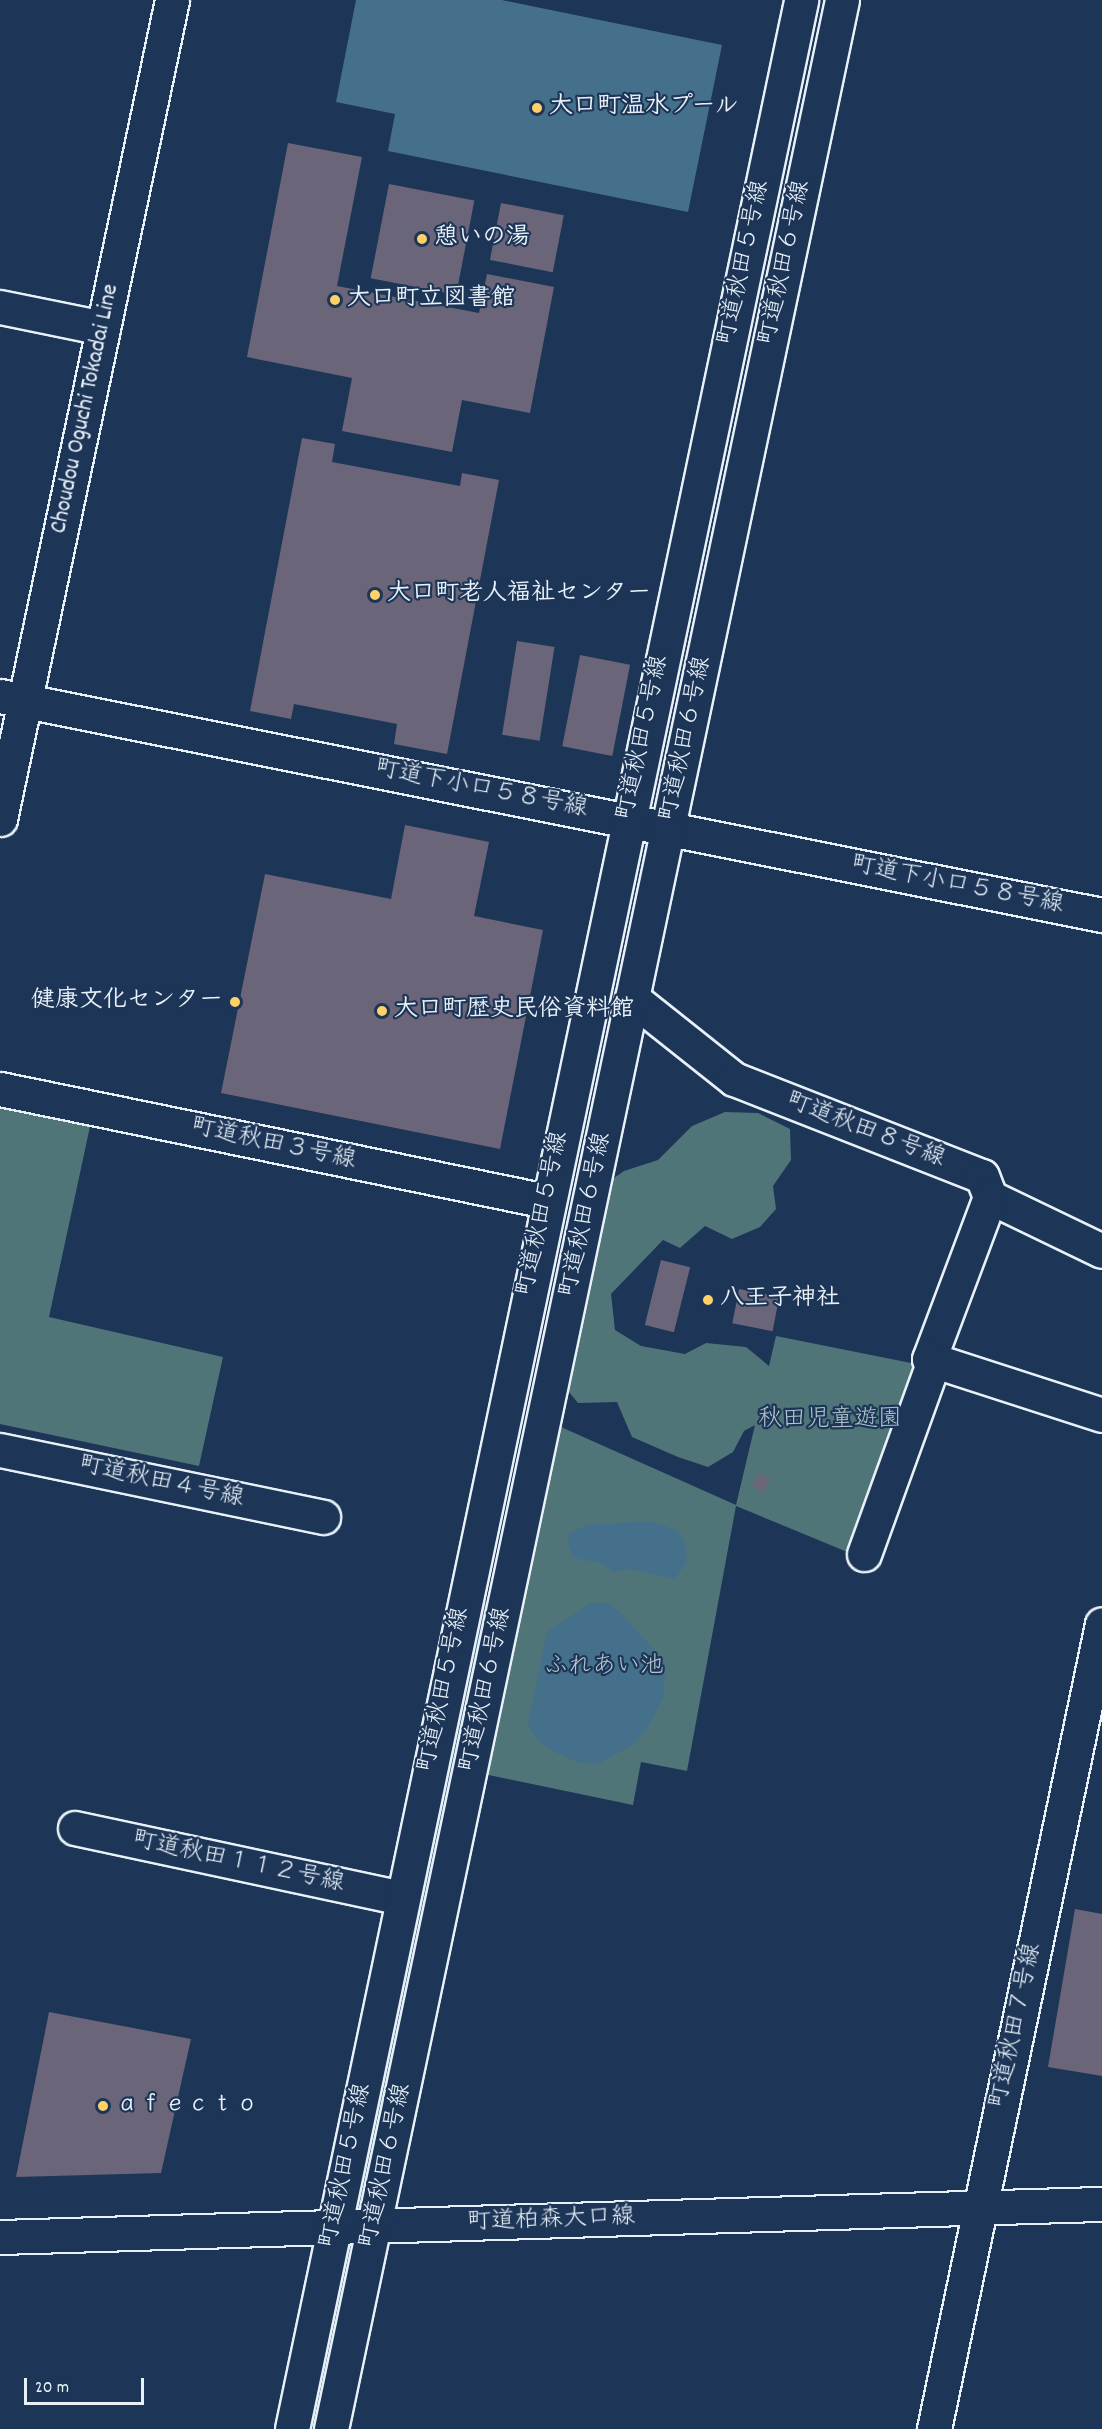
<!DOCTYPE html>
<html>
<head>
<meta charset="utf-8">
<style>
	body { margin:0 }
	#map { position:relative; width:1102px; height:2429px; overflow:hidden; background:#1d3557; font-family:Dekko,"Klee One",sans-serif }
	div>[style] { position:absolute }
	.green>* { inset:0; background:#4f7578 }
	.water>* { inset:0; background:#45708c }
	.stream>* { height:12px; margin:-6px; padding:0 6px; transform-origin:6px; border-radius:6px; background:#45708c }
	.building>* { inset:0; background:#6a6579; transform-origin:0 0 }
	.roads { filter:drop-shadow(2px 0 #e8f1f8) drop-shadow(-2px 0 #e8f1f8) drop-shadow(0 2px #e8f1f8) drop-shadow(0 -2px #e8f1f8) }
	.minor>* { height:33px; margin:-16.5px; padding:0 16.5px; transform-origin:16.5px; border-radius:16.5px; background:#1d3557 }
	.dots>* { width:16px; height:16px; translate:-50% -50%; box-sizing:border-box; border:3px solid #1d3557; border-radius:50% }
	span { translate:-50% -50%; white-space:nowrap; text-align:center; line-height:1.15; -webkit-text-stroke:4.5px #1d3557; paint-order:stroke }
	.poi-label { font-size:24px; color:#e8f1f8; font-weight:700 }
	.left { translate:0 -50%; text-align:left }
	.right { translate:-100% -50%; text-align:right }
	.street-label { font-size:24px; color:#e8f1f8 }
	.park-label { font-size:24px; color:#b2c6cb }
	.scale { position:absolute; left:24px; top:2378px; width:120px; height:27px; box-sizing:border-box; border:3px solid #e8f1f8; border-top:0; padding-left:8px; font-size:18px; line-height:21px; white-space:nowrap; color:#e8f1f8; -webkit-text-stroke:4px #1d3557; paint-order:stroke }
</style>
</head>
<body>
<div id="map">
	<div class="green">
		<div style="clip-path:polygon(0 1105px,91px 1122px,49px 1317px,223px 1357px,199px 1466px,0 1424px)"></div>
		<div style="clip-path:polygon(725px 1112px,758px 1113px,790px 1129px,791px 1160px,773px 1186px,776px 1209px,760px 1227px,732px 1239px,705px 1226px,680px 1248px,663px 1240px,611px 1294px,615px 1330px,641px 1346px,685px 1354px,706px 1343px,746px 1347px,769px 1366px,776px 1336px,926px 1366px,857px 1556px,736px 1506px,687px 1771px,641px 1762px,633px 1805px,479px 1773px,552px 1423px,736px 1505px,755px 1425px,744px 1431px,733px 1452px,708px 1467px,678px 1457px,632px 1437px,617px 1402px,578px 1403px,556px 1376px,546px 1343px,562px 1248px,588px 1196px,624px 1171px,658px 1160px,692px 1126px)"></div>
	</div>
	<div class="water">
		<div style="clip-path:polygon(356px 0,502px 0,722px 45px,688px 212px,388px 151px,395px 114px,336px 102px)"></div>
		<div style="clip-path:polygon(650px 1521px,676px 1530px,684px 1540px,687px 1561px,675px 1579px,628px 1569px,614px 1572px,601px 1563px,574px 1558px,567px 1545px,570px 1533px,586px 1525px)"></div>
		<div style="clip-path:polygon(591px 1603px,608px 1603px,618px 1610px,665px 1662px,664px 1697px,647px 1729px,632px 1745px,599px 1764px,577px 1762px,557px 1753px,538px 1742px,528px 1725px,547px 1632px)"></div>
	</div>
	<div class="stream">
		<div style="left:313px;top:2429px;width:839px;rotate:-78.03deg"></div>
	</div>
	<div class="building">
		<div style="clip-path:polygon(288px 143px,362px 157px,337px 286px,479px 313px,487px 274px,554px 287px,530px 413px,462px 400px,452px 452px,342px 431px,352px 378px,247px 357px)"></div>
		<div style="left:389px;top:184px;width:87px;height:96px;rotate:11deg"></div>
		<div style="left:501px;top:203px;width:64px;height:58px;rotate:11deg"></div>
		<div style="clip-path:polygon(302px 438px,335px 444px,332px 462px,460px 486px,462px 473px,499px 480px,447px 754px,394px 744px,397px 724px,294px 704px,291px 719px,250px 711px)"></div>
		<div style="left:517px;top:641px;width:38px;height:95px;rotate:9deg"></div>
		<div style="left:580px;top:655px;width:51px;height:93px;rotate:11deg"></div>
		<div style="clip-path:polygon(405px 825px,489px 842px,474px 916px,543px 930px,500px 1149px,221px 1093px,265px 874px,391px 899px)"></div>
		<div style="left:661px;top:1260px;width:30px;height:67px;rotate:14deg"></div>
		<div style="left:739px;top:1289px;width:41px;height:35px;rotate:11deg"></div>
		<div style="left:758px;top:1473px;width:13px;height:15px;rotate:23deg"></div>
		<div style="clip-path:polygon(1075px 1909px,1102px 1914px,1102px 2076px,1048px 2067px)"></div>
		<div style="clip-path:polygon(49px 2012px,191px 2039px,161px 2173px,16px 2177px)"></div>
	</div>
	<div class="roads">
		<div class="minor">
			<div style="left:0;top:307px;width:105px;rotate:11.5deg"></div>
			<div style="left:0;top:696px;width:1124px;rotate:11.24deg"></div>
			<div style="left:0;top:819px;width:837px;rotate:-78.14deg"></div>
			<div style="left:632px;top:998px;width:130px;rotate:38.5deg"></div>
			<div style="left:734px;top:1079px;width:266px;rotate:21.4deg"></div>
			<div style="left:982px;top:1176px;width:22px;rotate:69deg"></div>
			<div style="left:990px;top:1197px;width:124px;rotate:25.7deg"></div>
			<div style="left:0;top:1089px;width:557px;rotate:11.59deg"></div>
			<div style="left:990px;top:1197px;width:173px;rotate:110.6deg"></div>
			<div style="left:929px;top:1359px;width:182px;rotate:17.9deg"></div>
			<div style="left:0;top:1450px;width:330px;rotate:11.7deg"></div>
			<div style="left:864px;top:1554px;width:205px;rotate:-70.1deg"></div>
			<div style="left:75px;top:1828px;width:334px;rotate:12.1deg"></div>
			<div style="left:0;top:2237px;width:1102px;rotate:-1.72deg"></div>
			<div style="left:292px;top:2429px;width:2482px;rotate:-78.16deg"></div>
			<div style="left:331px;top:2429px;width:2482px;rotate:-78.12deg"></div>
			<div style="left:934px;top:2429px;width:822px;rotate:-78.21deg"></div>
		</div>
	</div>
	<div class="dots">
		<div style="left:537px;top:108px;background:#ffd166"></div>
		<div style="left:422px;top:239px;background:#ffd166"></div>
		<div style="left:335px;top:300px;background:#ffd166"></div>
		<div style="left:375px;top:595px;background:#ffd166"></div>
		<div style="left:235px;top:1002px;background:#ffd166"></div>
		<div style="left:382px;top:1011px;background:#ffd166"></div>
		<div style="left:708px;top:1300px;background:#ffd166"></div>
		<div style="left:103px;top:2106px;background:#ffd166"></div>
	</div>
	<div class="poi-label">
		<span class="left" style="left:549px;top:108px">大口町温水プール</span>
		<span class="left" style="left:434px;top:239px">憩いの湯</span>
		<span class="left" style="left:347px;top:300px">大口町立図書館</span>
		<span class="left" style="left:387px;top:595px">大口町老人福祉センター</span>
		<span class="right" style="left:223px;top:1002px">健康文化センター</span>
		<span class="left" style="left:394px;top:1011px">大口町歴史民俗資料館</span>
		<span class="left" style="left:720px;top:1300px">八王子神社</span>
		<span class="left" style="left:115px;top:2106px">ａｆｅｃｔｏ</span>
	</div>
	<div class="street-label">
		<span style="left:745px;top:263px;rotate:-78deg">町道秋田５号線</span>
		<span style="left:786px;top:263px;rotate:-78deg">町道秋田６号線</span>
		<span style="left:86px;top:409px;rotate:-78deg">Choudou Oguchi Tokadai Line</span>
		<span style="left:644px;top:738px;rotate:-78deg">町道秋田５号線</span>
		<span style="left:687px;top:739px;rotate:-78deg">町道秋田６号線</span>
		<span style="left:481px;top:790px;rotate:11deg">町道下小口５８号線</span>
		<span style="left:957px;top:886px;rotate:11deg">町道下小口５８号線</span>
		<span style="left:865px;top:1131px;rotate:21deg">町道秋田８号線</span>
		<span style="left:273px;top:1145px;rotate:12deg">町道秋田３号線</span>
		<span style="left:544px;top:1214px;rotate:-78deg">町道秋田５号線</span>
		<span style="left:587px;top:1215px;rotate:-78deg">町道秋田６号線</span>
		<span style="left:161px;top:1483px;rotate:12deg">町道秋田４号線</span>
		<span style="left:445px;top:1690px;rotate:-78deg">町道秋田５号線</span>
		<span style="left:487px;top:1690px;rotate:-78deg">町道秋田６号線</span>
		<span style="left:238px;top:1863px;rotate:12deg">町道秋田１１２号線</span>
		<span style="left:1017px;top:2026px;rotate:-78deg">町道秋田７号線</span>
		<span style="left:347px;top:2166px;rotate:-78deg">町道秋田５号線</span>
		<span style="left:387px;top:2166px;rotate:-78deg">町道秋田６号線</span>
		<span style="left:551px;top:2221px;rotate:-2deg">町道柏森大口線</span>
	</div>
	<div class="park-label">
		<span style="left:830px;top:1421px">秋田児童遊園</span>
		<span style="left:604px;top:1668px">ふれあい池</span>
	</div>
	<div class="scale">20 m</div>
</div>
</body>
</html>
